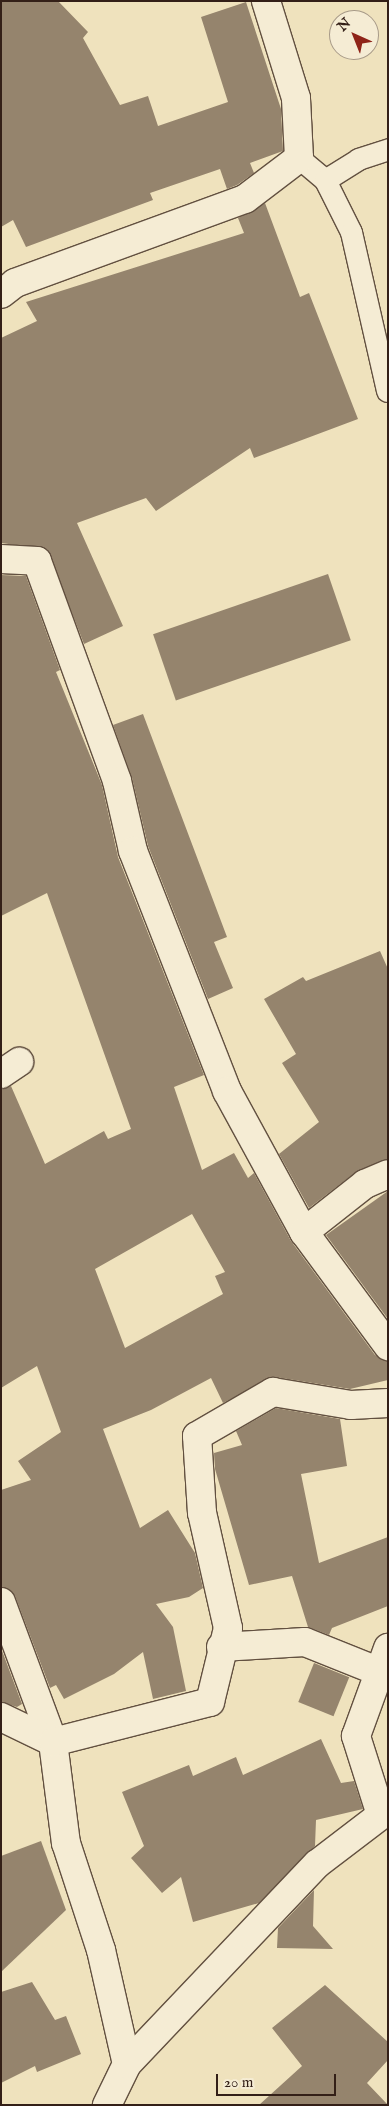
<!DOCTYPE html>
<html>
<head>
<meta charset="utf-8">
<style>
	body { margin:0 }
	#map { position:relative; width:389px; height:2106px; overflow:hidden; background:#efe2bd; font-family:"IM FELL English",serif }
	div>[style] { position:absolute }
	.building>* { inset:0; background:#95846d; transform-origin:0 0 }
	.roads { filter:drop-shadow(1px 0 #625040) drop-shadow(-1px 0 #625040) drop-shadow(0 1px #625040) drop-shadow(0 -1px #625040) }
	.lane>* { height:21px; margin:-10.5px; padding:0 10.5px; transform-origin:10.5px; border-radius:10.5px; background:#f5ecd4 }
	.street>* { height:28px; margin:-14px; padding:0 14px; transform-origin:14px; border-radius:14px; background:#f5ecd4 }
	span { translate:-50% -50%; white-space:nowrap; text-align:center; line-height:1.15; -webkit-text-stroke:4px #f5ecd4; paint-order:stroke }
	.frame { position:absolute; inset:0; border:2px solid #331f17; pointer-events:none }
	.north { position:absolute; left:329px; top:10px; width:50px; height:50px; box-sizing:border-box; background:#f5ecd4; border:1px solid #a79a88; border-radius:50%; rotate:316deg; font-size:14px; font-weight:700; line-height:20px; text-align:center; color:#331f17 }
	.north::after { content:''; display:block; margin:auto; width:18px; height:22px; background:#8f2418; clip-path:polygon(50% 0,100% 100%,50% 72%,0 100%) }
	.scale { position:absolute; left:216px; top:2074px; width:120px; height:22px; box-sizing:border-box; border:2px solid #331f17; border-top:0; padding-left:6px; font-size:15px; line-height:18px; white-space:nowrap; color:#331f17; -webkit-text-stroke:4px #f5ecd4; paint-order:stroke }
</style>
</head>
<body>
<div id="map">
	<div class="building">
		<div style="clip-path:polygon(1px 1px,58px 1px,88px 32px,83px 38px,120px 105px,148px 96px,158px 126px,228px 102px,201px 17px,246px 2px,281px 109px,283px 151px,250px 163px,254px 173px,237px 185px,227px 189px,220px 169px,150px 193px,153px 200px,26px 247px,13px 220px,1px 227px)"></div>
		<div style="clip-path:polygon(265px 203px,300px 297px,309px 293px,358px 419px,254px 458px,250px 448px,156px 511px,146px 498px,77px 523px,123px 626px,84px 644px,47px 549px,1px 543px,1px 338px,37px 321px,26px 302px,244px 233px,238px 218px)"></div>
		<div style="left:328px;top:574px;width:70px;height:185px;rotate:71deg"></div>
		<div style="clip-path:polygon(evenodd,1px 575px,26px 576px,60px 670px,56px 672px,102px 785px,118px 857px,204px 1075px,174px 1087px,202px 1170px,234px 1153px,248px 1178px,254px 1173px,291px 1241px,375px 1355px,388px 1361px,388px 1380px,350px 1389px,275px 1377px,223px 1403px,211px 1378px,151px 1410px,103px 1429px,140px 1528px,168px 1510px,195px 1553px,203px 1588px,189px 1597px,156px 1604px,173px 1627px,186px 1691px,153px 1699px,143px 1652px,114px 1674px,64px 1699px,56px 1685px,50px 1688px,15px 1596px,1px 1587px,1px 1490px,31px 1480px,18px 1461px,61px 1432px,37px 1366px,1px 1388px,1px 1090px,11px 1086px,45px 1164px,104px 1131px,108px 1139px,131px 1129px,47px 893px,1px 916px,1px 575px,192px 1214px,225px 1272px,215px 1276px,223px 1294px,125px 1348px,95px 1269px,192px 1214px)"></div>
		<div style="clip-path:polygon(143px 714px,227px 937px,214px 942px,233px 988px,208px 999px,148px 846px,132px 778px,113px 725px)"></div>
		<div style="clip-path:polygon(380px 951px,388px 969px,388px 1159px,356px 1172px,309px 1208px,279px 1154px,319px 1122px,282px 1063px,296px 1054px,264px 999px,303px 977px,306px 981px)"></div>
		<div style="clip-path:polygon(388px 1191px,388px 1319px,326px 1235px)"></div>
		<div style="clip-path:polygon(276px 1408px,340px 1419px,347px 1466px,301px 1474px,319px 1563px,388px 1537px,388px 1606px,332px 1628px,329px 1635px,308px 1627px,292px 1576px,249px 1585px,215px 1469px,214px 1453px,242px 1445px,236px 1431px)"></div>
		<div style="clip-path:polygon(1px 1648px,22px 1704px,17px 1707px,1px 1702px)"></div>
		<div style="left:314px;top:1663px;width:38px;height:42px;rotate:22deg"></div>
		<div style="clip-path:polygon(321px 1739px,341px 1783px,354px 1781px,363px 1809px,316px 1820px,315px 1846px,259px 1903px,193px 1922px,181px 1877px,162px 1893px,131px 1858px,144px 1846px,122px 1792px,189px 1765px,193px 1776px,236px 1757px,243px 1775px)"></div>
		<div style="clip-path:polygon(41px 1841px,66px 1910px,1px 1972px,1px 1856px)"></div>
		<div style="clip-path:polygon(314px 1890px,313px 1926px,333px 1949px,277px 1948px,278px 1928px)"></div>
		<div style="clip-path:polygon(32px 1982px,55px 2020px,66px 2016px,81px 2054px,37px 2072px,35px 2066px,1px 2083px,1px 1992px)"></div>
		<div style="clip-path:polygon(325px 1985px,388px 2042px,388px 2060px,367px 2083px,388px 2105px,259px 2105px,302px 2066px,272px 2028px)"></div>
	</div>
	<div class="roads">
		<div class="lane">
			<div style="left:299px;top:158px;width:34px;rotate:40deg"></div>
			<div style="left:325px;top:180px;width:58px;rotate:63.4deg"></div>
			<div style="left:351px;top:232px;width:163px;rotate:77.2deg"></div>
			<div style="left:325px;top:180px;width:39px;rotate:-32deg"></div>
			<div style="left:358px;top:159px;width:32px;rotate:-18deg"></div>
		</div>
		<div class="street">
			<div style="left:1px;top:294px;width:18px;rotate:-38deg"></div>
			<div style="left:15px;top:283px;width:245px;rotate:-20.1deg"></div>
			<div style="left:245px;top:199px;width:68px;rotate:-37.2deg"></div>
			<div style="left:299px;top:158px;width:60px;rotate:-92.9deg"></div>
			<div style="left:296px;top:98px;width:102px;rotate:-107.2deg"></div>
			<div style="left:1px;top:559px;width:36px;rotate:3deg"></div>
			<div style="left:37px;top:561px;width:234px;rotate:70deg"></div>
			<div style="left:117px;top:781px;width:72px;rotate:77.1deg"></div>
			<div style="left:133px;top:851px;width:258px;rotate:68.6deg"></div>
			<div style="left:227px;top:1091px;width:161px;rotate:61.4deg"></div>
			<div style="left:304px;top:1232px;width:142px;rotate:53.6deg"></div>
			<div style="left:1px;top:1074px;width:22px;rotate:-34deg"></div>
			<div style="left:304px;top:1232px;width:78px;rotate:-38.2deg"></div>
			<div style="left:365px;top:1184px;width:25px;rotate:-23deg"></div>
			<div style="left:1px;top:1602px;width:149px;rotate:69.6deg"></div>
			<div style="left:53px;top:1742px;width:102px;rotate:82.7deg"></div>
			<div style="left:66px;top:1843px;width:113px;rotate:71.9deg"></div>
			<div style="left:101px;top:1950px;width:117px;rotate:77.2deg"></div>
			<div style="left:127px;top:2064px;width:46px;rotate:116deg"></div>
			<div style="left:221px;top:1647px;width:84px;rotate:-3.4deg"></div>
			<div style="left:305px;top:1642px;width:78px;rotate:21.9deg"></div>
			<div style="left:1px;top:1717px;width:58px;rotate:25.7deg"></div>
			<div style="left:53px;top:1742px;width:162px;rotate:-14.3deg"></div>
			<div style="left:210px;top:1702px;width:76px;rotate:-76.3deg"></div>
			<div style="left:228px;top:1628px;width:118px;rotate:-102.7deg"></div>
			<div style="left:202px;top:1513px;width:77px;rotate:-93.7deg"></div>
			<div style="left:197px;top:1436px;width:88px;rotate:-30.1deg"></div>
			<div style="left:273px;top:1392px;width:79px;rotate:9.5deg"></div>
			<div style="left:351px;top:1405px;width:37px;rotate:-3deg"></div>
			<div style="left:127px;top:2064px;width:276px;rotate:-46.5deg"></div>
			<div style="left:317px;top:1864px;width:81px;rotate:-37.4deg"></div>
			<div style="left:381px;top:1815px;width:83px;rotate:-107.6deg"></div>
			<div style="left:356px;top:1736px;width:94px;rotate:-70deg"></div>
		</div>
	</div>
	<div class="frame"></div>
	<div class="north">N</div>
	<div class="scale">20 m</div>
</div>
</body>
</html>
